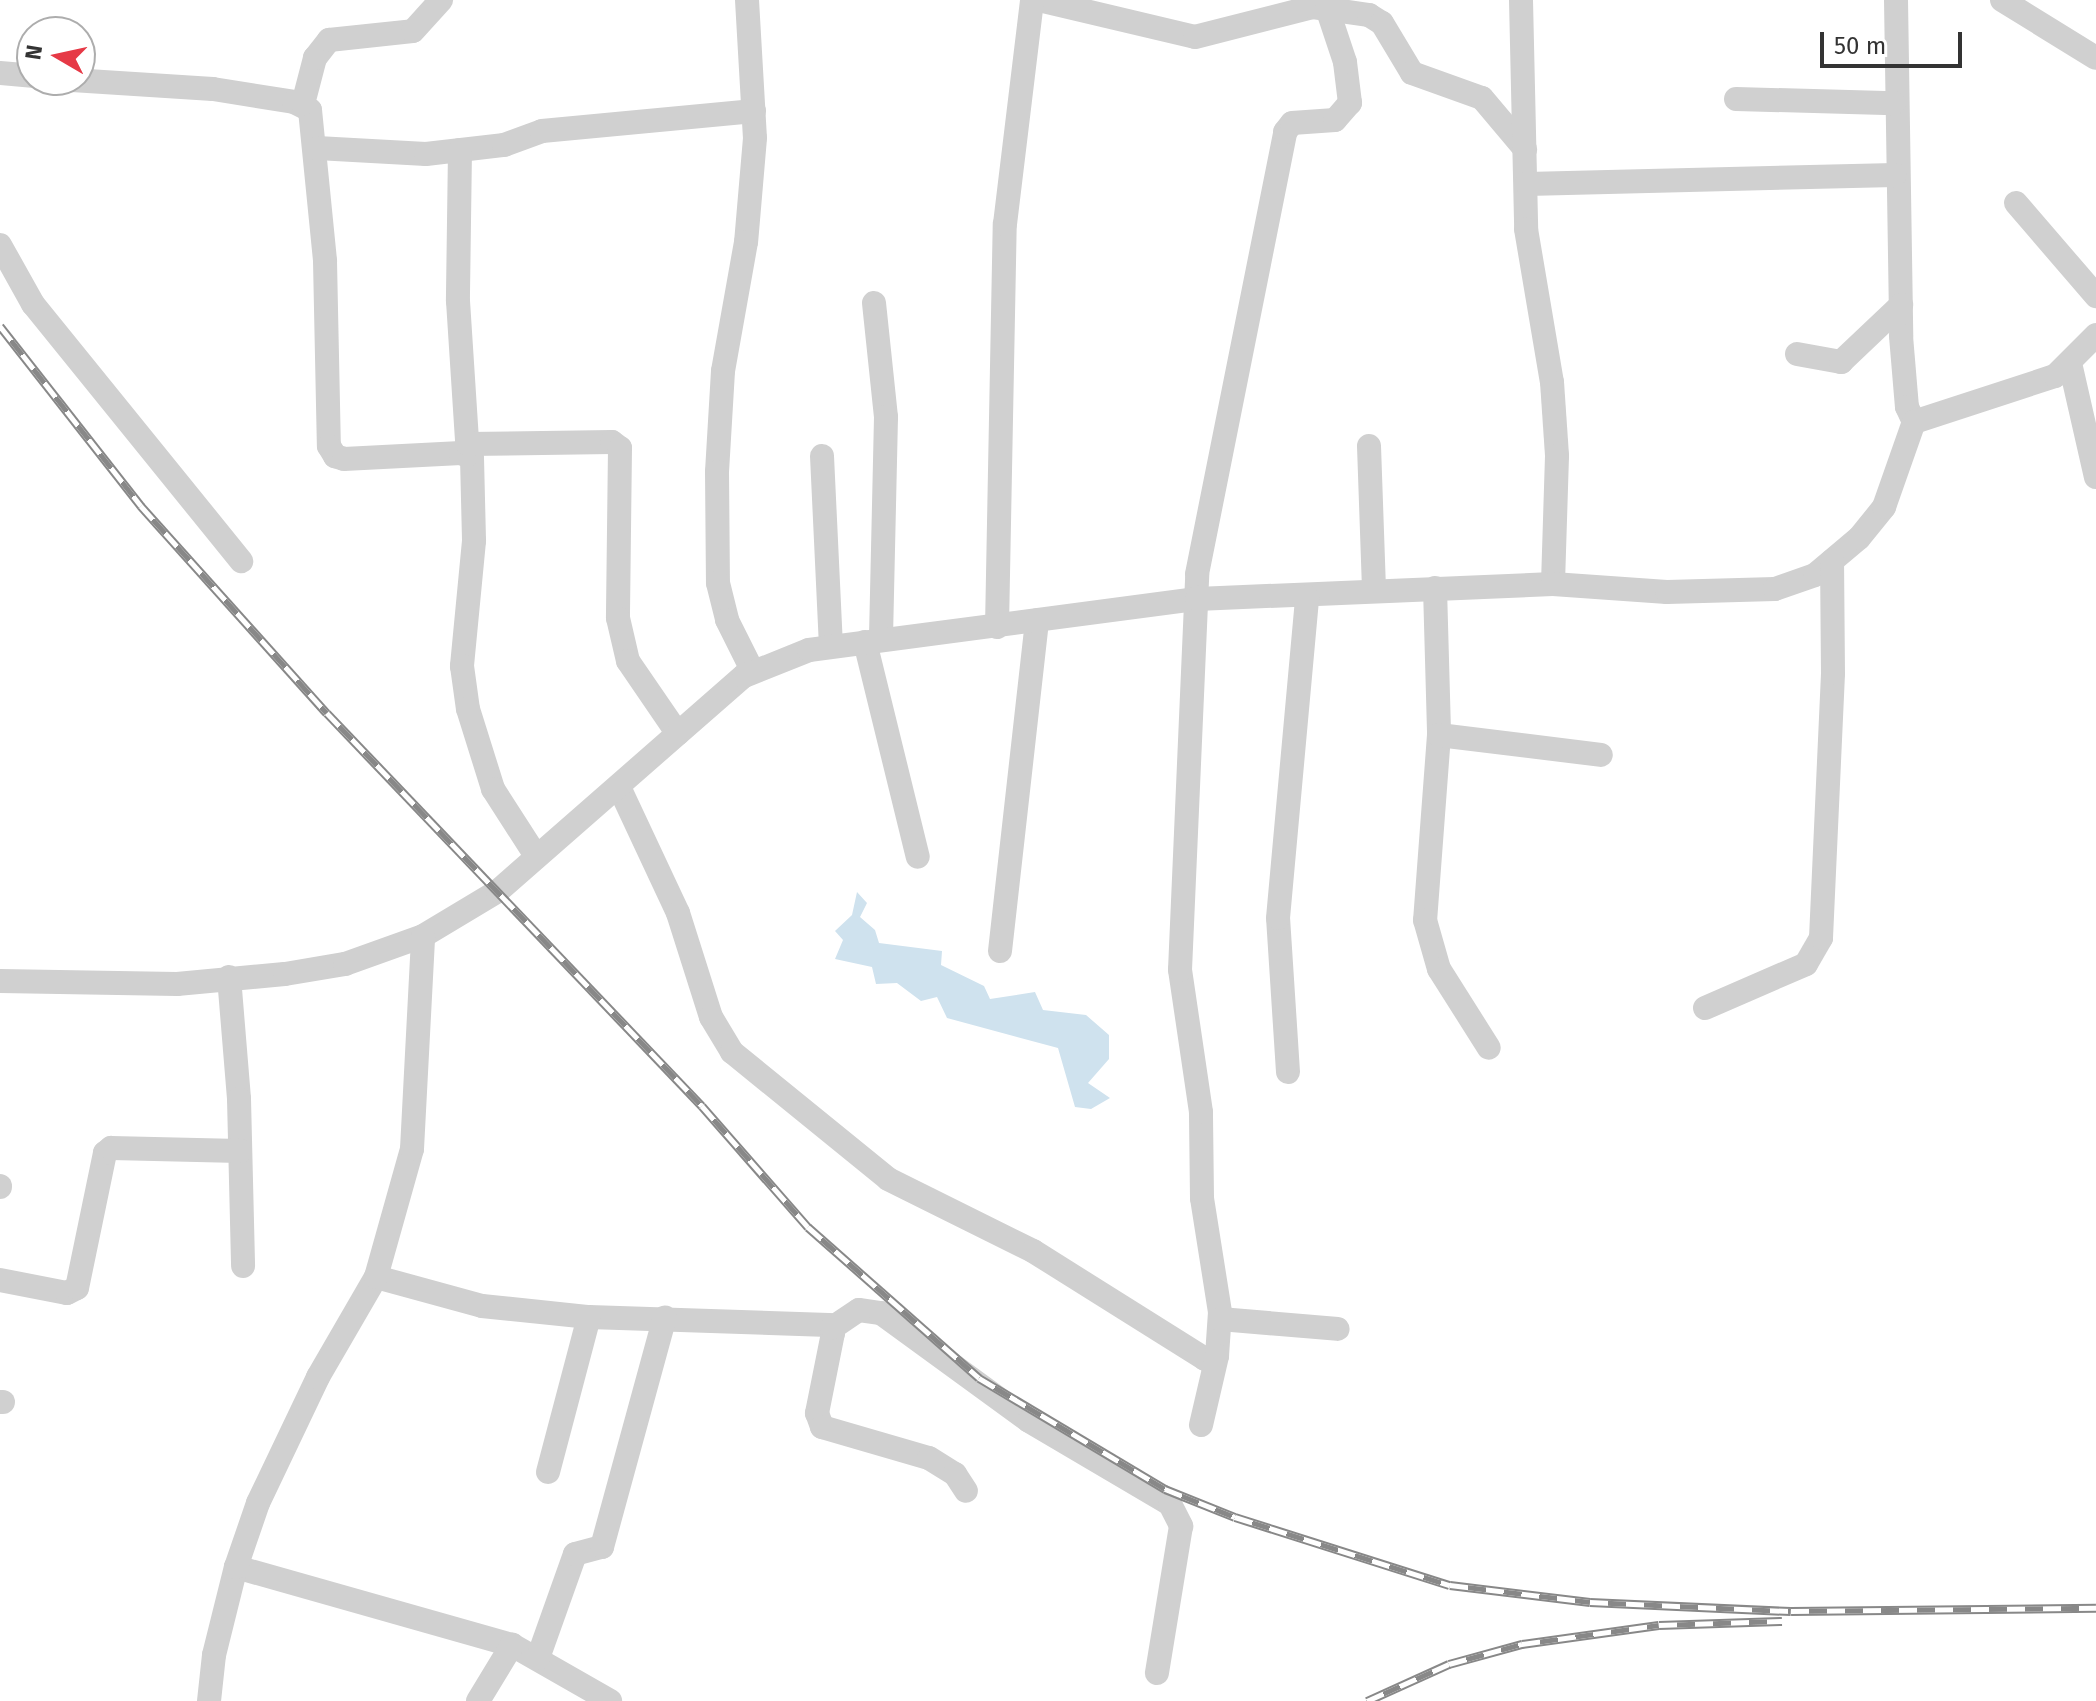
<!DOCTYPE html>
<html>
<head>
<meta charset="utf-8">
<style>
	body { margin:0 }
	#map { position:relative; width:2096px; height:1701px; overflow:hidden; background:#fff; font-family:"Fira Sans",sans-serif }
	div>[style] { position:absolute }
	.water>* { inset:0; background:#cfe2ee }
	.minor>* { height:24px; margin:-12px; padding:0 12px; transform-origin:12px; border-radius:12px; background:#d0d0d0 }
	.rail>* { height:9px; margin-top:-4.5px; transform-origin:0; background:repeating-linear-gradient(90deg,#fff 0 18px,#888 0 36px); box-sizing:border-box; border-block:2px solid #888 }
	span { translate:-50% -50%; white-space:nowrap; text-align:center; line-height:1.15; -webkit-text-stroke:8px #fff; paint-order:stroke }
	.north { position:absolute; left:16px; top:16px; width:80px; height:80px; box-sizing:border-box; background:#fff; border:2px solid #adadad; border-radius:50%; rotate:279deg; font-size:22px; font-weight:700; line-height:32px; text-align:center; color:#333 }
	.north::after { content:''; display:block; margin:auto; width:28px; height:36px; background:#e63946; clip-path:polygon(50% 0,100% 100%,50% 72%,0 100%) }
	.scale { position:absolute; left:1820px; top:32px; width:142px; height:36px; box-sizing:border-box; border:4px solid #333; border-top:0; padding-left:10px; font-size:24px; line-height:28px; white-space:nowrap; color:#333; -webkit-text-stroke:6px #fff; paint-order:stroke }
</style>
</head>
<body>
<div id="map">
	<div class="water">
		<div style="clip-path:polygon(857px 892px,867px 903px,860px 917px,875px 930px,879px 943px,942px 951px,941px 965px,984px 986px,990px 999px,1035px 992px,1043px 1010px,1086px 1015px,1109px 1035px,1109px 1059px,1088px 1083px,1110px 1098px,1091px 1109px,1075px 1107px,1058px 1048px,947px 1018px,937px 997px,921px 1001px,897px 983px,876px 984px,872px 967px,835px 959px,843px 940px,835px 931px,852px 915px)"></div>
	</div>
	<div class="minor">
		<div style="left:747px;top:0;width:138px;rotate:86.7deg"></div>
		<div style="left:755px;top:138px;width:104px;rotate:94.9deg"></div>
		<div style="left:746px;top:242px;width:131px;rotate:100.1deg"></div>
		<div style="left:723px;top:371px;width:101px;rotate:93.4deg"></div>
		<div style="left:717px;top:472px;width:111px;rotate:89.5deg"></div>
		<div style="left:718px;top:583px;width:38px;rotate:76deg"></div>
		<div style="left:727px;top:620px;width:56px;rotate:63.4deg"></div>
		<div style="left:1039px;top:0;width:160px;rotate:13.3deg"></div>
		<div style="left:1195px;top:37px;width:122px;rotate:-14.3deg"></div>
		<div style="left:1313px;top:7px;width:57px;rotate:8.1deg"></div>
		<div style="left:1369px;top:15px;width:15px;rotate:32deg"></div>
		<div style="left:1382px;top:23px;width:58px;rotate:59deg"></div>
		<div style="left:1412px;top:73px;width:74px;rotate:19.7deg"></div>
		<div style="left:1482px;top:98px;width:67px;rotate:49.9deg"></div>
		<div style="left:1521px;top:0;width:229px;rotate:88.7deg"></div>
		<div style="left:1526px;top:229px;width:155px;rotate:80.4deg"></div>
		<div style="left:1552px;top:382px;width:74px;rotate:86.1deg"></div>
		<div style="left:1557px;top:456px;width:128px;rotate:91.8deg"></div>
		<div style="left:1896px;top:0;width:336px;rotate:89.1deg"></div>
		<div style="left:1901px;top:336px;width:71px;rotate:85.2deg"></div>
		<div style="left:1907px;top:407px;width:17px;rotate:65deg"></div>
		<div style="left:2002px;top:0;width:110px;rotate:31.7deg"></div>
		<div style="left:0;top:73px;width:32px;rotate:5deg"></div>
		<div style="left:72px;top:80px;width:141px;rotate:3.7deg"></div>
		<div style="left:213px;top:89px;width:82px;rotate:9.1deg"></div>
		<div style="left:294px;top:102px;width:18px;rotate:27deg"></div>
		<div style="left:310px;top:110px;width:152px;rotate:84.3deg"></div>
		<div style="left:325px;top:261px;width:185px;rotate:88.8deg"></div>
		<div style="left:329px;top:446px;width:12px;rotate:59deg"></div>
		<div style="left:335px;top:456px;width:9px;rotate:18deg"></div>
		<div style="left:344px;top:459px;width:117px;rotate:-2.9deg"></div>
		<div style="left:461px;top:453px;width:12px;rotate:24deg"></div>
		<div style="left:472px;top:458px;width:83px;rotate:88.6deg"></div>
		<div style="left:474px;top:541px;width:126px;rotate:95.5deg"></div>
		<div style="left:462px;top:666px;width:43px;rotate:82.1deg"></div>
		<div style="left:468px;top:709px;width:84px;rotate:72.6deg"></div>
		<div style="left:493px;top:789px;width:80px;rotate:57.3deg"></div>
		<div style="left:1736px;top:99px;width:158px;rotate:1.5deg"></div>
		<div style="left:303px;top:104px;width:48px;rotate:-75.4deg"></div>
		<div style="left:315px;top:58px;width:23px;rotate:-52deg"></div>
		<div style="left:329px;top:40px;width:84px;rotate:-6.1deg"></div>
		<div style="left:413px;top:31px;width:42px;rotate:-47.9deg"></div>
		<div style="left:317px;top:148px;width:109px;rotate:3.2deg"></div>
		<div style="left:426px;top:154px;width:79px;rotate:-6.6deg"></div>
		<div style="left:504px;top:145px;width:40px;rotate:-20.2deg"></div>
		<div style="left:542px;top:131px;width:213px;rotate:-5.4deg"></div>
		<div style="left:460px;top:150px;width:151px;rotate:90.8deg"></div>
		<div style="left:458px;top:301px;width:154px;rotate:86.3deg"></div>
		<div style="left:1527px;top:184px;width:368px;rotate:-1.4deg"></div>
		<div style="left:2016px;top:203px;width:123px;rotate:49.3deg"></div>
		<div style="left:0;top:245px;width:68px;rotate:60.8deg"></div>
		<div style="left:33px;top:304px;width:331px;rotate:51deg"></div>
		<div style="left:874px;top:303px;width:115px;rotate:84deg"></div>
		<div style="left:886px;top:417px;width:223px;rotate:91.3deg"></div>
		<div style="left:1797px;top:354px;width:45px;rotate:10.3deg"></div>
		<div style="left:1841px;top:362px;width:83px;rotate:-43.5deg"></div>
		<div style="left:2070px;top:363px;width:117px;rotate:77.2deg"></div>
		<div style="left:468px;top:444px;width:144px;rotate:-0.8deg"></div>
		<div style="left:612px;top:442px;width:10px;rotate:37deg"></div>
		<div style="left:620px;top:448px;width:170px;rotate:90.7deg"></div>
		<div style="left:618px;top:618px;width:44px;rotate:76.9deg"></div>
		<div style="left:628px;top:661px;width:88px;rotate:55.6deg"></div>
		<div style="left:1369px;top:446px;width:145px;rotate:88deg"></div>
		<div style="left:822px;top:456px;width:191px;rotate:87.3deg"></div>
		<div style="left:1435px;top:588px;width:147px;rotate:88.4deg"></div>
		<div style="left:1439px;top:735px;width:186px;rotate:94.3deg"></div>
		<div style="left:1425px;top:920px;width:51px;rotate:74.1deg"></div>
		<div style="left:1439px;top:969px;width:93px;rotate:57.7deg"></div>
		<div style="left:997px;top:627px;width:403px;rotate:-88.9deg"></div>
		<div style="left:1005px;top:224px;width:226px;rotate:-83.1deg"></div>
		<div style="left:865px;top:642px;width:221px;rotate:76.2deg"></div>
		<div style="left:1439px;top:735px;width:163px;rotate:7deg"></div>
		<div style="left:619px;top:787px;width:139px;rotate:64.9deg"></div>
		<div style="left:678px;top:913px;width:109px;rotate:72.4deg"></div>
		<div style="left:711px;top:1017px;width:41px;rotate:59deg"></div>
		<div style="left:732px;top:1052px;width:201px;rotate:39.1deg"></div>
		<div style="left:888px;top:1179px;width:162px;rotate:26.4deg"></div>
		<div style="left:1033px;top:1251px;width:203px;rotate:32.1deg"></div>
		<div style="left:1205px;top:1359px;width:12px;rotate:-14deg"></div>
		<div style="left:1217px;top:1356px;width:44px;rotate:-86.1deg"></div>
		<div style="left:1220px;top:1312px;width:115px;rotate:-99deg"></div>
		<div style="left:1202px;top:1198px;width:86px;rotate:-90.7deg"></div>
		<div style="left:1201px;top:1112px;width:144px;rotate:-98.4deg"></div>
		<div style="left:1180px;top:970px;width:396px;rotate:-87.5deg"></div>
		<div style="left:1197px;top:574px;width:451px;rotate:-78.7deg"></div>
		<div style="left:1285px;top:132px;width:11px;rotate:-52deg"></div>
		<div style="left:1292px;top:123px;width:43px;rotate:-4deg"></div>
		<div style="left:1335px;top:120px;width:23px;rotate:-49deg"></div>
		<div style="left:1350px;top:103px;width:41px;rotate:-97deg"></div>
		<div style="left:1345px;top:62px;width:57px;rotate:-108.4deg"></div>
		<div style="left:1000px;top:951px;width:333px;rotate:-83.6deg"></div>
		<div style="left:229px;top:977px;width:122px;rotate:85.3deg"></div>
		<div style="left:239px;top:1099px;width:167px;rotate:88.6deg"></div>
		<div style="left:0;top:981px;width:177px;rotate:1deg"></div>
		<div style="left:177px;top:984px;width:108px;rotate:-5.3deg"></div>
		<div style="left:285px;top:974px;width:61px;rotate:-9.5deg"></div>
		<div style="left:345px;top:964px;width:83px;rotate:-19.7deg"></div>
		<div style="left:423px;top:936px;width:87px;rotate:-31deg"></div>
		<div style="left:498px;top:891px;width:327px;rotate:-41.2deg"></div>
		<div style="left:744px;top:676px;width:70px;rotate:-21.8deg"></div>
		<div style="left:809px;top:650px;width:391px;rotate:-7.5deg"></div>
		<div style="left:1197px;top:599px;width:356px;rotate:-2.4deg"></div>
		<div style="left:1553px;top:584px;width:114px;rotate:4deg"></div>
		<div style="left:1667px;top:592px;width:108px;rotate:-1.6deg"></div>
		<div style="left:1775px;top:589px;width:42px;rotate:-19.3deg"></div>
		<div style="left:1815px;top:575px;width:57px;rotate:-40.1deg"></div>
		<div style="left:1859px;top:538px;width:40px;rotate:-51deg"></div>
		<div style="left:1884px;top:507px;width:90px;rotate:-70.6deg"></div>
		<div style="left:1914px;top:422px;width:148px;rotate:-18.1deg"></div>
		<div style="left:2055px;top:376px;width:58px;rotate:-45deg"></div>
		<div style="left:1705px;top:1008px;width:110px;rotate:-23.5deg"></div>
		<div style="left:1806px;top:964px;width:30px;rotate:-60deg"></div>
		<div style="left:1821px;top:938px;width:265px;rotate:-87.4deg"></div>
		<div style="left:1833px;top:673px;width:112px;rotate:-90.5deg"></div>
		<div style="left:1288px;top:1072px;width:154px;rotate:-93.7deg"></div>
		<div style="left:1278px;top:918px;width:322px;rotate:-84.8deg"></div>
		<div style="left:0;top:1186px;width:1px;rotate:90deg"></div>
		<div style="left:376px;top:1277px;width:110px;rotate:15.3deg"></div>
		<div style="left:482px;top:1306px;width:108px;rotate:5.9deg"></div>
		<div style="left:589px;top:1317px;width:240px;rotate:1.9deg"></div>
		<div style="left:829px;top:1325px;width:9px;rotate:63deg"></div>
		<div style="left:833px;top:1333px;width:82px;rotate:101.3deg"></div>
		<div style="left:817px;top:1413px;width:15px;rotate:70deg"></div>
		<div style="left:822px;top:1427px;width:111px;rotate:16.2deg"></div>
		<div style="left:929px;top:1458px;width:31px;rotate:32deg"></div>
		<div style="left:955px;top:1474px;width:20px;rotate:57deg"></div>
		<div style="left:0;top:1280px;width:68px;rotate:11deg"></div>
		<div style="left:67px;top:1293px;width:11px;rotate:-27deg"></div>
		<div style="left:77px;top:1288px;width:138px;rotate:-78.3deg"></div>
		<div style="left:105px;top:1153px;width:8px;rotate:-40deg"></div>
		<div style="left:111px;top:1148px;width:129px;rotate:1.3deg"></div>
		<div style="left:1220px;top:1319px;width:118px;rotate:4.8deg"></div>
		<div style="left:832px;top:1328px;width:32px;rotate:-34deg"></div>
		<div style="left:859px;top:1310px;width:22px;rotate:8deg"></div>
		<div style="left:881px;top:1313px;width:183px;rotate:36.1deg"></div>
		<div style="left:1029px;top:1421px;width:164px;rotate:30.5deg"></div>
		<div style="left:1170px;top:1504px;width:25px;rotate:63deg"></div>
		<div style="left:1181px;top:1526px;width:149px;rotate:99.3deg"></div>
		<div style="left:0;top:1402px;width:3px"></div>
		<div style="left:1201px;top:1425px;width:71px;rotate:-76.9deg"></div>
		<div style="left:548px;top:1472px;width:160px;rotate:-75.2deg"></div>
		<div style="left:236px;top:1567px;width:287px;rotate:15.8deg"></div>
		<div style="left:512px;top:1645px;width:113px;rotate:29.7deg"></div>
		<div style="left:538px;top:1658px;width:110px;rotate:-70.4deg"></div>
		<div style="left:575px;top:1554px;width:28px;rotate:-15deg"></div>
		<div style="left:602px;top:1547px;width:238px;rotate:-74.7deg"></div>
		<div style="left:209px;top:1701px;width:46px;rotate:-83.8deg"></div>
		<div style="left:214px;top:1655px;width:91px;rotate:-76deg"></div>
		<div style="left:236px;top:1567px;width:68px;rotate:-71deg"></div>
		<div style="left:258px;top:1503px;width:140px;rotate:-64.5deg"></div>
		<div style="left:318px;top:1377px;width:116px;rotate:-59.9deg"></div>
		<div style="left:376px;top:1277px;width:133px;rotate:-74.3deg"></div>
		<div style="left:412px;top:1149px;width:213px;rotate:-87deg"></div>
		<div style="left:478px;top:1701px;width:66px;rotate:-58.7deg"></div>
	</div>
	<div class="rail">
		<div style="left:0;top:326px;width:229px;rotate:51.9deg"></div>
		<div style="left:141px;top:506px;width:278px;rotate:48.1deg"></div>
		<div style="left:327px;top:713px;width:543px;rotate:46.34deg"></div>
		<div style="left:702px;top:1106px;width:161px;rotate:48.8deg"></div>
		<div style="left:808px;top:1227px;width:228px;rotate:41.4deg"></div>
		<div style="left:979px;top:1378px;width:217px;rotate:30.8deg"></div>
		<div style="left:1165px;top:1489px;width:75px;rotate:21.8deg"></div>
		<div style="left:1235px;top:1517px;width:225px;rotate:17.6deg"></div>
		<div style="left:1450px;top:1585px;width:141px;rotate:6.9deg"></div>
		<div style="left:1590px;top:1602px;width:201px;rotate:2.6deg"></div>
		<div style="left:1791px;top:1611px;width:305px;rotate:-0.6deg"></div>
		<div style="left:1367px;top:1701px;width:90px;rotate:-24.3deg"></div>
		<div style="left:1449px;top:1664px;width:76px;rotate:-15.3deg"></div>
		<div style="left:1522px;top:1644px;width:138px;rotate:-7.9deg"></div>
		<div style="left:1659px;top:1625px;width:123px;rotate:-1.9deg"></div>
	</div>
	<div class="north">N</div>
	<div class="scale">50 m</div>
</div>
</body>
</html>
